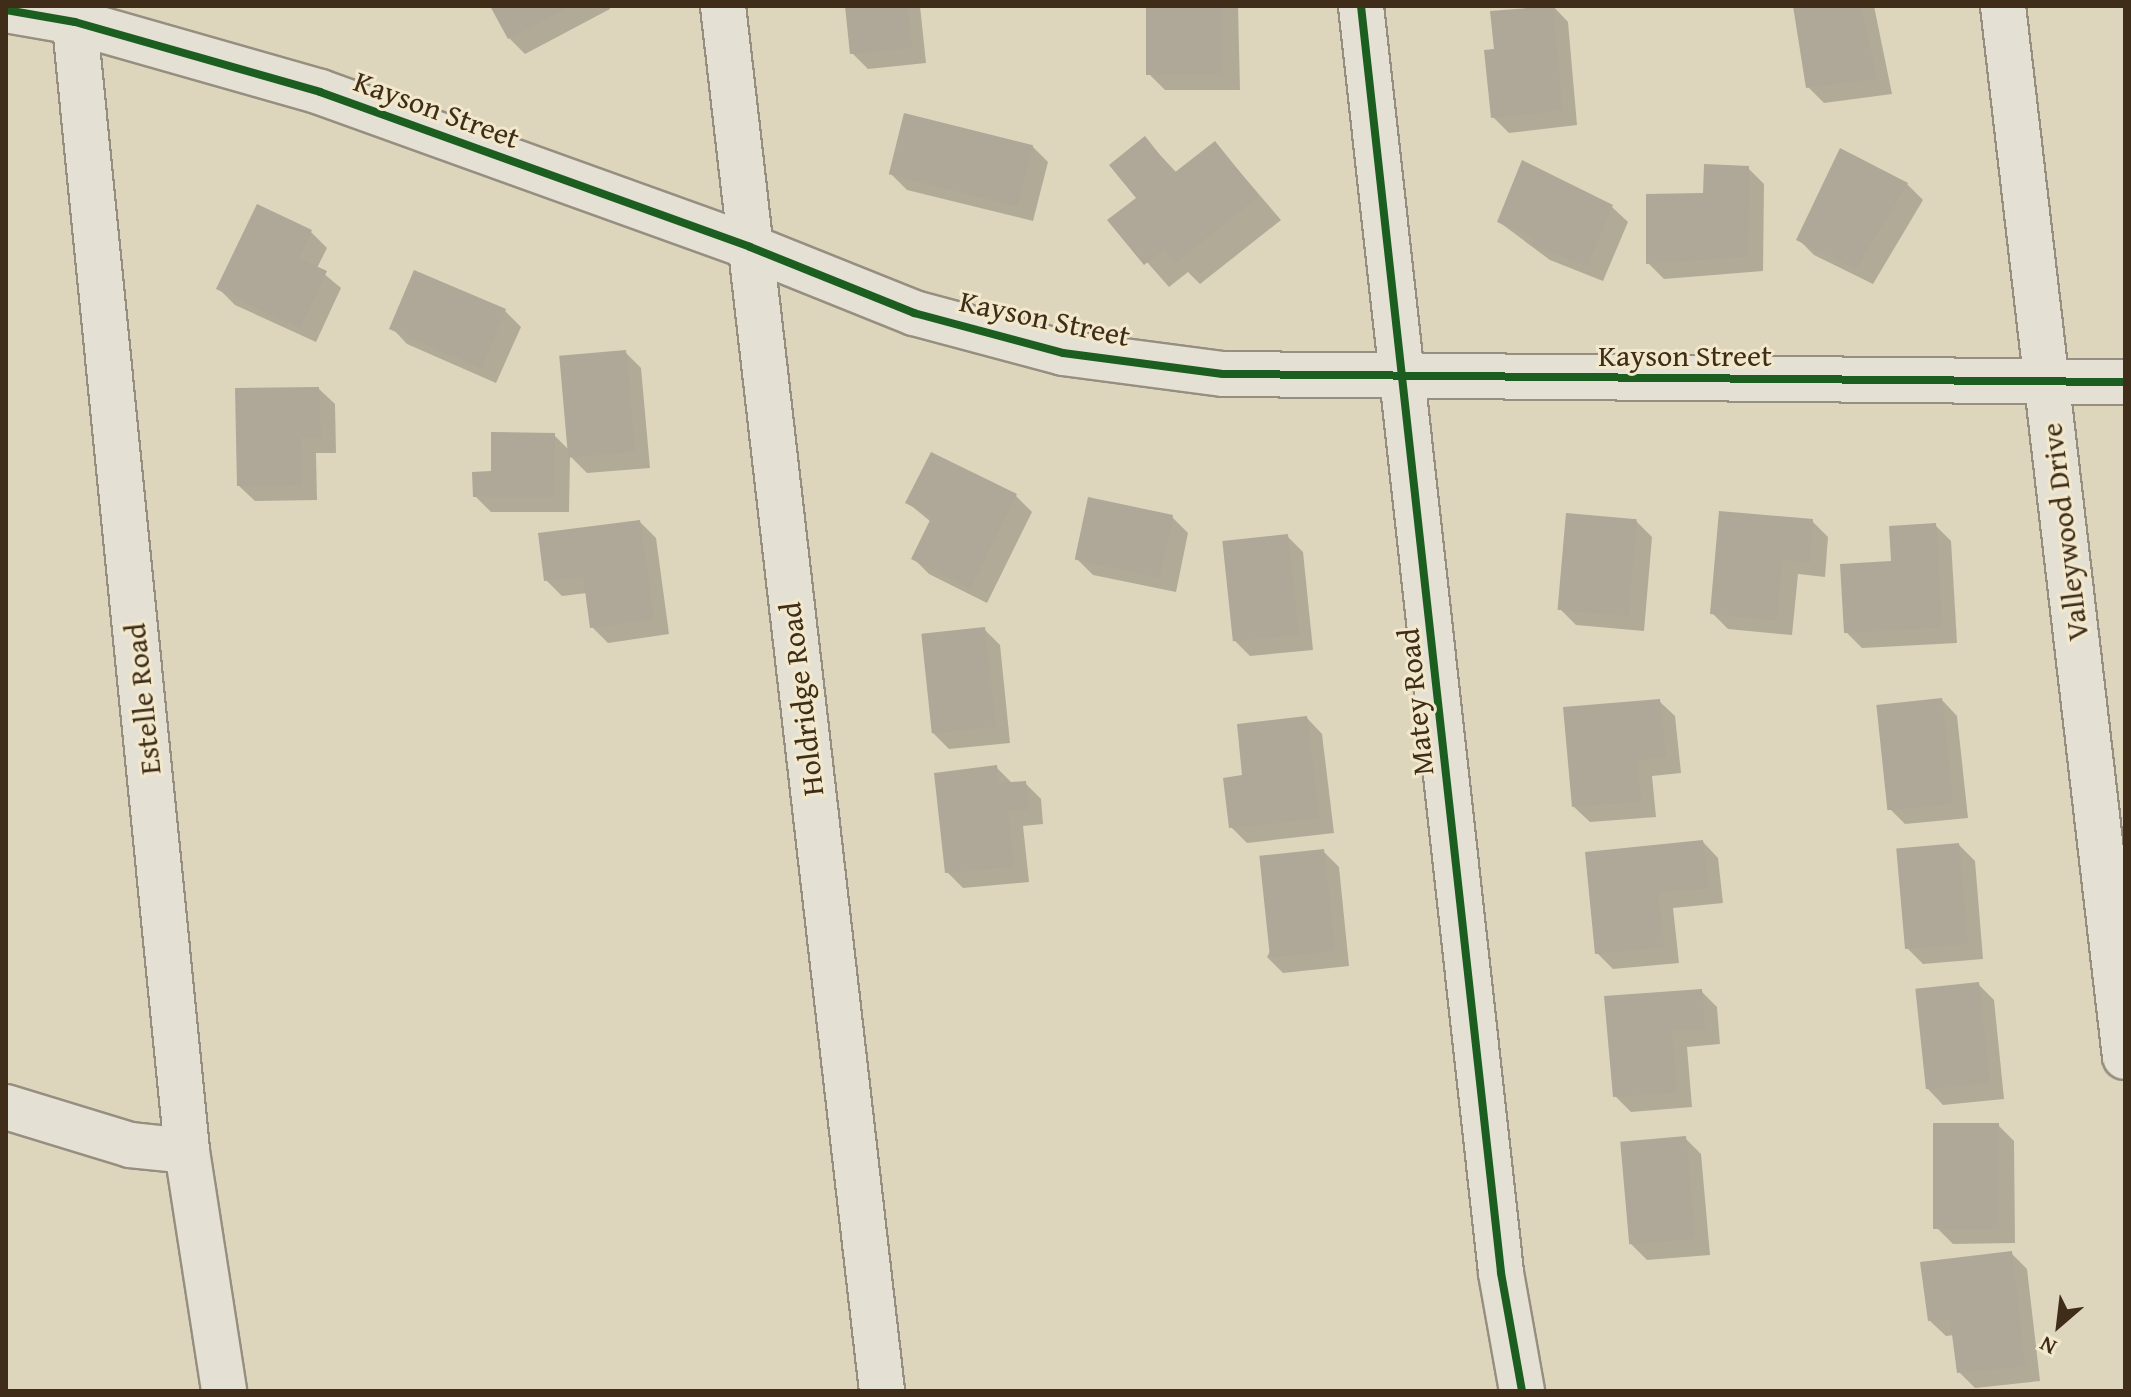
<!DOCTYPE html>
<html>
<head>
<meta charset="utf-8">
<style>
	body { margin:0 }
	#map { position:relative; width:2131px; height:1397px; overflow:hidden; background:#ded5bd; font-family:"Gentium Book Plus",serif }
	div>[style] { position:absolute }
	.shadow>* { inset:0; background:#0003 }
	.building>* { inset:0; background:#afa797; transform-origin:0 0 }
	.roads { filter:drop-shadow(2px 0 #968f80) drop-shadow(-2px 0 #968f80) drop-shadow(0 2px #968f80) drop-shadow(0 -2px #968f80) }
	.street>* { height:44px; margin:-22px; padding:0 22px; transform-origin:22px; border-radius:22px; background:#e5e0d4 }
	.cycleway>* { height:8px; margin:-4px; padding:0 4px; transform-origin:4px; border-radius:4px; background:#1b5e20 }
	span { translate:-50% -50%; white-space:nowrap; text-align:center; line-height:1.15; -webkit-text-stroke:6px #f2e8cc; paint-order:stroke }
	.street-label { font-size:30px; color:#3f2d1a }
	.frame { position:absolute; inset:0; border:8px solid #3f2d1a; pointer-events:none }
	.north { position:absolute; left:2019px; top:1285px; width:80px; height:80px; -webkit-text-stroke:6px #f2e8cc; paint-order:stroke; rotate:208deg; font-size:22px; font-weight:700; line-height:32px; text-align:center; color:#3f2d1a }
	.north::after { content:''; display:block; margin:auto; width:28px; height:36px; background:#3f2d1a; clip-path:polygon(50% 0,100% 100%,50% 72%,0 100%) }
</style>
</head>
<body>
<div id="map">
	<div class="shadow">
		<div style="clip-path:polygon(492px 6px,609px 6px,610px 9px,525px 54px,509px 38px)"></div>
		<div style="clip-path:polygon(847px 6px,920px 6px,926px 63px,868px 69px,852px 53px)"></div>
		<div style="clip-path:polygon(1148px 6px,1238px 6px,1240px 90px,1165px 90px,1149px 74px)"></div>
		<div style="clip-path:polygon(1553px 6px,1568px 22px,1577px 125px,1509px 133px,1493px 117px,1496px 50px)"></div>
		<div style="clip-path:polygon(1796px 6px,1874px 6px,1892px 94px,1824px 103px,1808px 87px)"></div>
		<div style="clip-path:polygon(1145px 139px,1177px 173px,1215px 143px,1281px 220px,1200px 284px,1188px 272px,1169px 287px,1110px 220px,1139px 198px)"></div>
		<div style="clip-path:polygon(1032px 146px,1048px 162px,1033px 221px,907px 190px,891px 174px)"></div>
		<div style="clip-path:polygon(1523px 163px,1612px 207px,1628px 222px,1603px 281px,1550px 260px,1499px 222px)"></div>
		<div style="clip-path:polygon(1748px 168px,1764px 184px,1763px 271px,1664px 279px,1648px 263px,1705px 195px)"></div>
		<div style="clip-path:polygon(1907px 184px,1923px 200px,1873px 284px,1814px 255px,1798px 239px)"></div>
		<div style="clip-path:polygon(311px 232px,327px 248px,317px 268px,341px 288px,316px 342px,235px 305px,219px 289px)"></div>
		<div style="clip-path:polygon(505px 311px,521px 327px,496px 383px,407px 344px,392px 328px)"></div>
		<div style="clip-path:polygon(625px 352px,641px 368px,650px 468px,587px 473px,570px 456px,569px 512px,491px 512px,475px 496px,493px 473px,554px 435px,571px 452px)"></div>
		<div style="clip-path:polygon(319px 389px,335px 404px,336px 453px,316px 453px,317px 500px,255px 501px,239px 486px)"></div>
		<div style="clip-path:polygon(932px 455px,1016px 496px,1032px 512px,987px 603px,929px 574px,913px 558px,931px 522px,908px 503px)"></div>
		<div style="clip-path:polygon(1172px 517px,1188px 533px,1176px 592px,1093px 575px,1077px 559px)"></div>
		<div style="clip-path:polygon(1636px 521px,1652px 537px,1644px 631px,1576px 625px,1560px 609px)"></div>
		<div style="clip-path:polygon(1812px 521px,1828px 537px,1825px 577px,1798px 574px,1792px 635px,1728px 629px,1712px 613px)"></div>
		<div style="clip-path:polygon(640px 522px,656px 538px,669px 634px,608px 643px,592px 627px,587px 593px,562px 596px,546px 580px)"></div>
		<div style="clip-path:polygon(1935px 525px,1951px 541px,1957px 643px,1862px 648px,1846px 632px,1893px 562px)"></div>
		<div style="clip-path:polygon(1287px 536px,1303px 552px,1313px 650px,1250px 656px,1234px 640px)"></div>
		<div style="clip-path:polygon(984px 629px,1000px 645px,1010px 743px,949px 749px,933px 733px)"></div>
		<div style="clip-path:polygon(1942px 700px,1957px 716px,1968px 818px,1905px 824px,1889px 808px)"></div>
		<div style="clip-path:polygon(1659px 701px,1675px 716px,1681px 773px,1652px 776px,1656px 817px,1590px 822px,1574px 807px)"></div>
		<div style="clip-path:polygon(1307px 718px,1322px 734px,1334px 833px,1247px 843px,1231px 827px)"></div>
		<div style="clip-path:polygon(996px 767px,1013px 784px,1025px 783px,1041px 799px,1043px 824px,1023px 826px,1029px 882px,963px 888px,947px 872px)"></div>
		<div style="clip-path:polygon(1703px 842px,1718px 858px,1723px 903px,1673px 908px,1679px 963px,1613px 969px,1597px 953px)"></div>
		<div style="clip-path:polygon(1959px 845px,1975px 861px,1983px 959px,1923px 964px,1907px 948px)"></div>
		<div style="clip-path:polygon(1323px 851px,1339px 867px,1349px 966px,1283px 973px,1267px 957px)"></div>
		<div style="clip-path:polygon(1978px 984px,1994px 1000px,2004px 1099px,1943px 1105px,1928px 1089px)"></div>
		<div style="clip-path:polygon(1701px 991px,1717px 1007px,1720px 1044px,1687px 1047px,1692px 1107px,1631px 1112px,1615px 1096px)"></div>
		<div style="clip-path:polygon(1998px 1125px,2014px 1141px,2015px 1243px,1953px 1244px,1937px 1228px)"></div>
		<div style="clip-path:polygon(1685px 1138px,1701px 1154px,1710px 1255px,1647px 1260px,1631px 1244px)"></div>
		<div style="clip-path:polygon(2011px 1253px,2027px 1269px,2040px 1381px,1975px 1388px,1959px 1372px,1954px 1335px,1946px 1336px,1930px 1321px)"></div>
	</div>
	<div class="building">
		<div style="clip-path:polygon(490px 6px,571px 6px,508px 39px)"></div>
		<div style="clip-path:polygon(845px 6px,907px 6px,912px 48px,850px 54px)"></div>
		<div style="left:1146px;top:6px;width:77px;height:69px"></div>
		<div style="clip-path:polygon(1553px 6px,1562px 110px,1491px 118px,1484px 50px,1494px 49px,1490px 11px)"></div>
		<div style="clip-path:polygon(1793px 6px,1860px 6px,1877px 78px,1806px 88px)"></div>
		<div style="left:904px;top:113px;width:133px;height:63px;rotate:14deg"></div>
		<div style="clip-path:polygon(1145px 136px,1174px 173px,1215px 141px,1259px 196px,1175px 263px,1165px 249px,1144px 265px,1107px 220px,1136px 198px,1109px 165px)"></div>
		<div style="clip-path:polygon(1840px 148px,1908px 183px,1856px 269px,1796px 240px)"></div>
		<div style="clip-path:polygon(1522px 160px,1613px 205px,1587px 266px,1532px 245px,1534px 238px,1497px 222px)"></div>
		<div style="clip-path:polygon(1704px 164px,1749px 166px,1748px 256px,1646px 264px,1646px 194px,1703px 193px)"></div>
		<div style="clip-path:polygon(257px 204px,312px 230px,299px 258px,327px 271px,300px 328px,216px 289px)"></div>
		<div style="left:414px;top:270px;width:100px;height:64px;rotate:23deg"></div>
		<div style="left:626px;top:350px;width:102px;height:67px;rotate:85deg"></div>
		<div style="clip-path:polygon(319px 387px,321px 438px,301px 438px,302px 485px,237px 486px,235px 388px)"></div>
		<div style="clip-path:polygon(491px 432px,555px 433px,554px 497px,473px 497px,472px 472px,491px 471px)"></div>
		<div style="clip-path:polygon(931px 452px,1017px 494px,971px 588px,911px 559px,932px 516px,905px 503px)"></div>
		<div style="left:1088px;top:497px;width:87px;height:64px;rotate:12deg"></div>
		<div style="clip-path:polygon(1719px 511px,1813px 519px,1810px 562px,1782px 559px,1777px 620px,1710px 614px)"></div>
		<div style="left:1566px;top:513px;width:71px;height:97px;rotate:5deg"></div>
		<div style="clip-path:polygon(640px 520px,654px 619px,590px 628px,583px 576px,544px 581px,538px 533px)"></div>
		<div style="clip-path:polygon(1936px 523px,1942px 627px,1844px 633px,1840px 564px,1891px 561px,1889px 526px)"></div>
		<div style="left:1288px;top:534px;width:101px;height:66px;rotate:84deg"></div>
		<div style="left:985px;top:627px;width:100px;height:64px;rotate:84deg"></div>
		<div style="left:1942px;top:698px;width:106px;height:66px;rotate:84deg"></div>
		<div style="clip-path:polygon(1660px 699px,1666px 757px,1637px 760px,1641px 801px,1572px 807px,1563px 707px)"></div>
		<div style="clip-path:polygon(1307px 716px,1319px 818px,1229px 828px,1223px 778px,1242px 775px,1237px 724px)"></div>
		<div style="clip-path:polygon(997px 765px,999px 783px,1026px 781px,1029px 809px,1008px 811px,1014px 866px,945px 873px,934px 773px)"></div>
		<div style="clip-path:polygon(1703px 840px,1709px 888px,1658px 892px,1664px 947px,1595px 954px,1585px 852px)"></div>
		<div style="left:1959px;top:843px;width:101px;height:63px;rotate:85deg"></div>
		<div style="left:1324px;top:849px;width:102px;height:65px;rotate:84deg"></div>
		<div style="left:1979px;top:982px;width:101px;height:64px;rotate:84deg"></div>
		<div style="clip-path:polygon(1702px 989px,1705px 1029px,1672px 1031px,1677px 1092px,1613px 1097px,1604px 996px)"></div>
		<div style="left:1933px;top:1123px;width:66px;height:106px"></div>
		<div style="left:1686px;top:1136px;width:103px;height:66px;rotate:85deg"></div>
		<div style="clip-path:polygon(2012px 1251px,2025px 1366px,1957px 1373px,1950px 1319px,1928px 1321px,1920px 1262px)"></div>
	</div>
	<div class="roads">
		<div class="street">
			<div style="left:73px;top:6px;width:1151px;rotate:84.31deg"></div>
			<div style="left:187px;top:1151px;width:243px;rotate:81.2deg"></div>
			<div style="left:723px;top:6px;width:1394px;rotate:83.45deg"></div>
			<div style="left:1361px;top:6px;width:1275px;rotate:83.69deg"></div>
			<div style="left:1501px;top:1273px;width:120px;rotate:79.9deg"></div>
			<div style="left:2003px;top:6px;width:1058px;rotate:83.38deg"></div>
			<div style="left:6px;top:10px;width:70px;rotate:9.9deg"></div>
			<div style="left:75px;top:22px;width:255px;rotate:15.9deg"></div>
			<div style="left:320px;top:92px;width:457px;rotate:19.8deg"></div>
			<div style="left:750px;top:247px;width:177px;rotate:21.9deg"></div>
			<div style="left:914px;top:313px;width:154px;rotate:15deg"></div>
			<div style="left:1063px;top:353px;width:161px;rotate:7.5deg"></div>
			<div style="left:1223px;top:374px;width:902px;rotate:0.51deg"></div>
			<div style="left:6px;top:1107px;width:130px;rotate:17deg"></div>
			<div style="left:130px;top:1145px;width:57px;rotate:6deg"></div>
		</div>
	</div>
	<div class="cycleway">
		<div style="left:1361px;top:6px;width:1275px;rotate:83.69deg"></div>
		<div style="left:1501px;top:1273px;width:120px;rotate:79.9deg"></div>
		<div style="left:6px;top:10px;width:70px;rotate:9.9deg"></div>
		<div style="left:75px;top:22px;width:255px;rotate:15.9deg"></div>
		<div style="left:320px;top:92px;width:457px;rotate:19.8deg"></div>
		<div style="left:750px;top:247px;width:177px;rotate:21.9deg"></div>
		<div style="left:914px;top:313px;width:154px;rotate:15deg"></div>
		<div style="left:1063px;top:353px;width:161px;rotate:7.5deg"></div>
		<div style="left:1223px;top:374px;width:902px;rotate:0.51deg"></div>
	</div>
	<div class="street-label">
		<span style="left:437px;top:109px;rotate:20deg">Kayson Street</span>
		<span style="left:1045px;top:318px;rotate:12deg">Kayson Street</span>
		<span style="left:1685px;top:355px">Kayson Street</span>
		<span style="left:2064px;top:532px;rotate:-97deg">Valleywood Drive</span>
		<span style="left:142px;top:699px;rotate:-96deg">Estelle Road</span>
		<span style="left:801px;top:699px;rotate:-97deg">Holdridge Road</span>
		<span style="left:1415px;top:702px;rotate:-96deg">Matey Road</span>
	</div>
	<div class="frame"></div>
	<div class="north">N</div>
</div>
</body>
</html>
